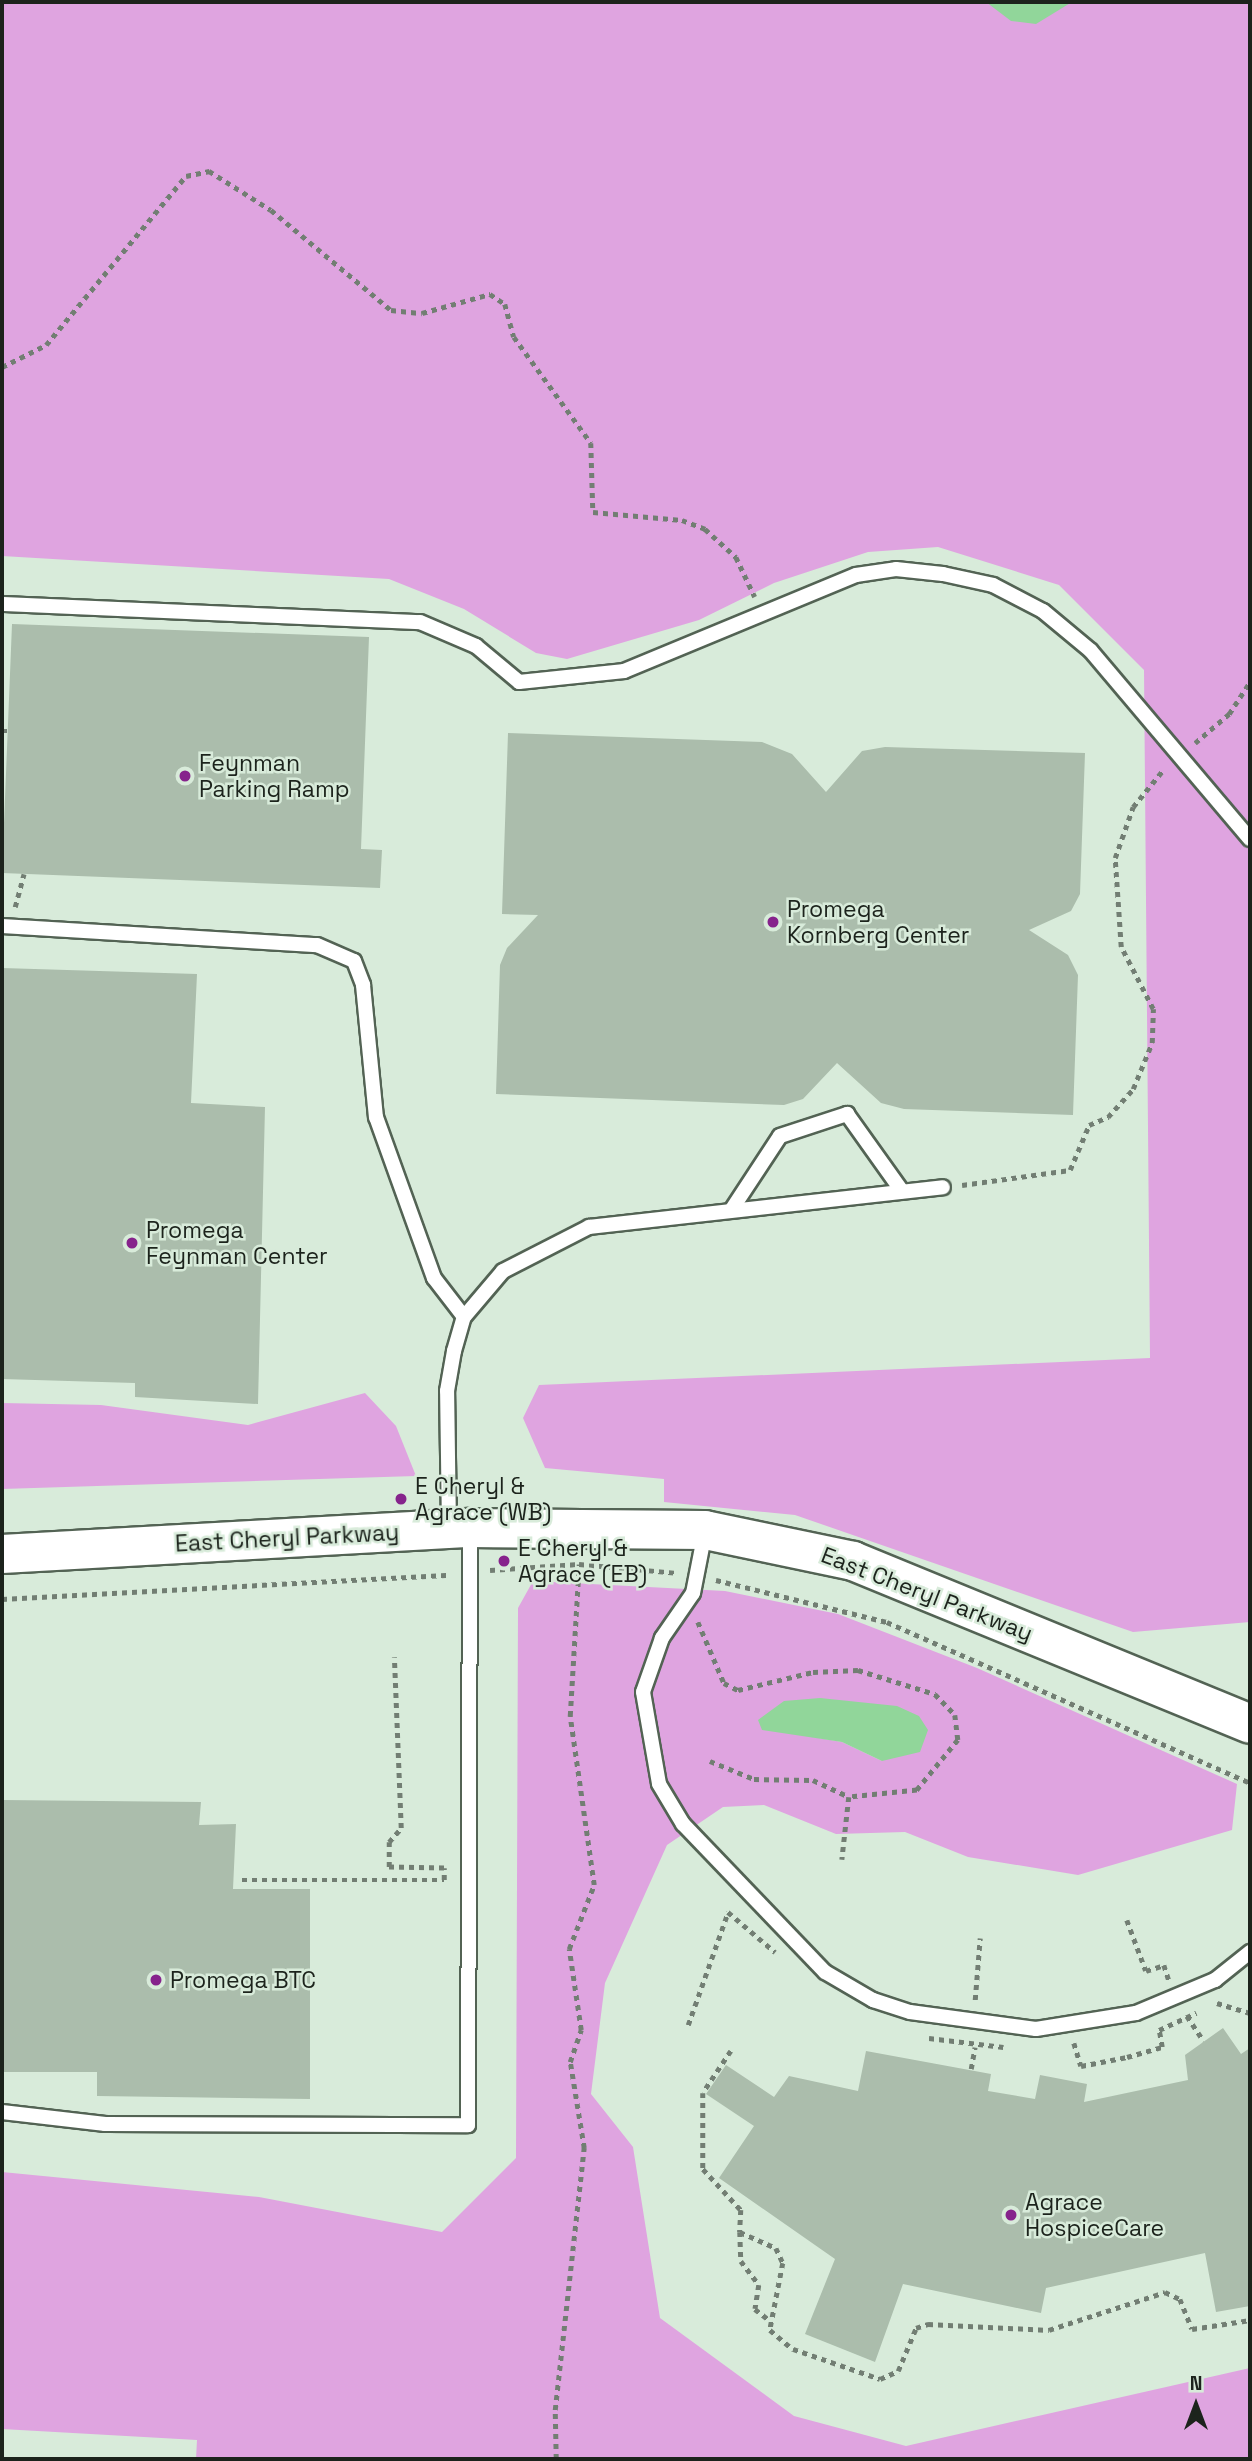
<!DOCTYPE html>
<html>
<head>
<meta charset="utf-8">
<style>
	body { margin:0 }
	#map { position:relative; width:1252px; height:2461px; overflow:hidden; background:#d8ebda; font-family:"Space Grotesk",sans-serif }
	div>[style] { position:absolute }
	.green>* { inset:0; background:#dfa4e0 }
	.water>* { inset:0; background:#91d69a }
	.building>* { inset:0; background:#abbdac }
	.path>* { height:4.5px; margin-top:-2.25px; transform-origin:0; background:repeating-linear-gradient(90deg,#727e73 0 5px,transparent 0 10px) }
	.roads { filter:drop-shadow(2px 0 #536354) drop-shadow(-2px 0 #536354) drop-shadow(0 2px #536354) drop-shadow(0 -2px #536354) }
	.lane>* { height:14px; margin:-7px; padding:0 7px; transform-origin:7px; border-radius:7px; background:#fff }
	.secondary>* { height:38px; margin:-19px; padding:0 19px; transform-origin:19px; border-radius:19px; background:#fff }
	.dots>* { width:19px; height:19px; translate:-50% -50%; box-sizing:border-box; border:4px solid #d8ebda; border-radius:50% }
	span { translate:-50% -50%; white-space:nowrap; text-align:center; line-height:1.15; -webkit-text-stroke:5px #d8ebda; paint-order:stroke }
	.poi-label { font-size:23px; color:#1c231c }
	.left { translate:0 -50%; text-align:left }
	.street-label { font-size:23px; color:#1c231c }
	.frame { position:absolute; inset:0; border:4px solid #1c231c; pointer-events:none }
	.north { position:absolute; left:1161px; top:2370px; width:70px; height:70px; -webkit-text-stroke:5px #d8ebda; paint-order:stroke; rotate:0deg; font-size:19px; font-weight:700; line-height:28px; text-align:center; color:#1c231c }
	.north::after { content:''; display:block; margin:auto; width:24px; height:32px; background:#1c231c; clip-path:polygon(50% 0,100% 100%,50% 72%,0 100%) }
</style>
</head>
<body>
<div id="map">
	<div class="green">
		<div style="clip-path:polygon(2px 2px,1250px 2px,1250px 1622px,1133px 1632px,795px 1515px,664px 1502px,664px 1479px,545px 1468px,523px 1418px,539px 1385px,1150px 1358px,1144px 670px,1059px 585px,938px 547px,868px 552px,774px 583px,699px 620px,567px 659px,536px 653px,464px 609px,389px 579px,2px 556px)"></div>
		<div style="clip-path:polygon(365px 1393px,396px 1426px,416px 1476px,2px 1489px,2px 1403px,101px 1405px,248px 1425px)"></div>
		<div style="clip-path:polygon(evenodd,533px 1581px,725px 1591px,838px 1614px,977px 1668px,1237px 1784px,1232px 1830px,1078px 1875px,968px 1857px,905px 1832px,836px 1834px,764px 1805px,723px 1807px,667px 1845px,605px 1983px,591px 2094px,633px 2147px,660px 2318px,794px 2416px,906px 2446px,1250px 2368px,1250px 2459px,196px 2459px,197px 2440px,2px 2429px,2px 2172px,259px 2197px,442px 2232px,516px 2158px,518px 1608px,533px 1581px,820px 1698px,882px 1761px,842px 1742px,773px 1730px,820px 1698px)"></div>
	</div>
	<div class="water">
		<div style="clip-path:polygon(986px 2px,1072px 2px,1036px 24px,1011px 21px)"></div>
		<div style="clip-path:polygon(820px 1698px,897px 1706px,919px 1716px,928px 1730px,920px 1752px,882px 1761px,842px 1742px,762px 1730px,758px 1720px,784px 1701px)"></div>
	</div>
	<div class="building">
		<div style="clip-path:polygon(12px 624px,369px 637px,361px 849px,382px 850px,380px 888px,2px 873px)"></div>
		<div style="clip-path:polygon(508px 733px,762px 742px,792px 754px,826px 792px,862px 751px,885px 747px,1085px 753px,1080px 894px,1071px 911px,1029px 930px,1068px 955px,1078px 975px,1073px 1115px,904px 1109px,881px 1103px,837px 1063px,803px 1099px,784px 1105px,496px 1094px,500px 965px,507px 948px,538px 915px,502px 914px)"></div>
		<div style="clip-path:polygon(2px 968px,197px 974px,191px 1103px,265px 1107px,258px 1404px,135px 1397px,135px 1383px,2px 1379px)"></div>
		<div style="clip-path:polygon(2px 1800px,201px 1802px,199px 1825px,236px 1824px,233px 1889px,310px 1889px,310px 2099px,97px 2096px,97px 2072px,2px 2072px)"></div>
		<div style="clip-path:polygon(1223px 2028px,1241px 2054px,1250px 2048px,1250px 2306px,1216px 2312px,1205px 2253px,1046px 2288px,1041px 2313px,903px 2284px,875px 2362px,805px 2334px,835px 2259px,719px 2178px,754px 2126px,706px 2094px,726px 2065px,774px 2097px,789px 2076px,858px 2091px,866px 2051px,991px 2074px,988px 2091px,1035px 2099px,1040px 2075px,1087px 2084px,1084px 2102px,1188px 2080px,1185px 2055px)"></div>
	</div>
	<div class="path">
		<div style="left:2px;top:367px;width:49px;rotate:-26.6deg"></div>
		<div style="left:46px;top:345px;width:219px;rotate:-50.4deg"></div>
		<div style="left:186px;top:176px;width:24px;rotate:-12deg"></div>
		<div style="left:209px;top:171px;width:73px;rotate:32.2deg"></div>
		<div style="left:271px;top:210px;width:156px;rotate:39.8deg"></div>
		<div style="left:391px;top:310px;width:31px;rotate:6deg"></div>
		<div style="left:422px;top:313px;width:71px;rotate:-15.6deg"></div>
		<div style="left:490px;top:294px;width:18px;rotate:34deg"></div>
		<div style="left:505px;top:304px;width:34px;rotate:75deg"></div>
		<div style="left:514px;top:337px;width:131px;rotate:54deg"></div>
		<div style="left:591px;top:443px;width:69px;rotate:88.3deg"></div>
		<div style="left:593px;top:512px;width:89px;rotate:5.1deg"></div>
		<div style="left:682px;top:520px;width:25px;rotate:21deg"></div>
		<div style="left:705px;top:529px;width:42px;rotate:42.1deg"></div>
		<div style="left:736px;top:557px;width:44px;rotate:64.6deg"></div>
		<div style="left:2px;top:731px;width:6px"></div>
		<div style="left:1195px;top:743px;width:45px;rotate:-40.5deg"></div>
		<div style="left:1229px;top:714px;width:38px;rotate:-57deg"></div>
		<div style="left:15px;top:907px;width:34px;rotate:-75deg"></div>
		<div style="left:962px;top:1185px;width:109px;rotate:-7.9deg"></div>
		<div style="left:1070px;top:1170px;width:49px;rotate:-67.1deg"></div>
		<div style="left:1089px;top:1125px;width:21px;rotate:-23deg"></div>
		<div style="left:1108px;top:1117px;width:38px;rotate:-48deg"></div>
		<div style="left:1133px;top:1089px;width:50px;rotate:-67.6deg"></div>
		<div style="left:1152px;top:1043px;width:34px;rotate:-88deg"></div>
		<div style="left:1153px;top:1009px;width:70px;rotate:-117.3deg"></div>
		<div style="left:1121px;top:947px;width:89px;rotate:-93.9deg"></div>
		<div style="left:1115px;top:858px;width:54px;rotate:-70.6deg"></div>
		<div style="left:1133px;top:807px;width:49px;rotate:-50.8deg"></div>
		<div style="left:490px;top:1570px;width:89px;rotate:-3.9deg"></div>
		<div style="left:579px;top:1564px;width:98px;rotate:5.2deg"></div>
		<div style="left:716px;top:1580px;width:176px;rotate:13.8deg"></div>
		<div style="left:887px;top:1622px;width:397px;rotate:23.9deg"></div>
		<div style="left:2px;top:1599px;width:449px;rotate:-3.1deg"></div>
		<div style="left:698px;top:1622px;width:66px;rotate:66.9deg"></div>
		<div style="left:724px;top:1683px;width:16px;rotate:27deg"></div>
		<div style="left:738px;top:1690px;width:77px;rotate:-13.5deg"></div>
		<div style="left:813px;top:1672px;width:45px;rotate:-2.5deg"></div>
		<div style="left:858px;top:1670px;width:81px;rotate:17.3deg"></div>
		<div style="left:935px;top:1694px;width:29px;rotate:46deg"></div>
		<div style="left:955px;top:1715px;width:25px;rotate:83deg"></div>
		<div style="left:958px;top:1740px;width:65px;rotate:129.4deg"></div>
		<div style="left:917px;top:1790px;width:68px;rotate:174.1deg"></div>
		<div style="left:849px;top:1797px;width:63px;rotate:96.3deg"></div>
		<div style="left:710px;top:1761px;width:48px;rotate:22.2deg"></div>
		<div style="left:754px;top:1779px;width:59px;rotate:1deg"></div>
		<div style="left:813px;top:1780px;width:40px;rotate:25deg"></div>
		<div style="left:242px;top:1880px;width:202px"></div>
		<div style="left:444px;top:1880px;width:12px;rotate:-90deg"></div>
		<div style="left:444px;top:1868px;width:55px;rotate:-179deg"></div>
		<div style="left:389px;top:1867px;width:25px;rotate:-90deg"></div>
		<div style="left:389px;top:1842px;width:18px;rotate:-49deg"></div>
		<div style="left:401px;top:1828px;width:171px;rotate:-92.3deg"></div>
		<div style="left:1127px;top:1920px;width:54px;rotate:69.6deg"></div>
		<div style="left:1146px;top:1971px;width:19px;rotate:-18deg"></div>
		<div style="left:1164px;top:1965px;width:16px;rotate:72deg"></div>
		<div style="left:975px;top:2000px;width:62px;rotate:-85.4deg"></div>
		<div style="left:1217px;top:2003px;width:34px;rotate:17deg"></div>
		<div style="left:1187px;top:2016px;width:30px;rotate:56deg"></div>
		<div style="left:688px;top:2025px;width:120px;rotate:-70.5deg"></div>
		<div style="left:728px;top:1912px;width:62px;rotate:40.4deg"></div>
		<div style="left:929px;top:2038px;width:75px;rotate:6.9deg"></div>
		<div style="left:1074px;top:2043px;width:24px;rotate:73deg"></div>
		<div style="left:1081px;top:2066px;width:47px;rotate:-11.1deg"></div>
		<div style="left:1127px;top:2057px;width:36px;rotate:-16deg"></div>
		<div style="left:1162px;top:2047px;width:17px;rotate:-100deg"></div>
		<div style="left:1159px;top:2030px;width:41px;rotate:-24.7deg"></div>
		<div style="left:731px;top:2051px;width:50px;rotate:123.7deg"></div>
		<div style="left:703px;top:2093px;width:76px;rotate:90deg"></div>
		<div style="left:703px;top:2169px;width:56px;rotate:47.2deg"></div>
		<div style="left:741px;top:2210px;width:22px;rotate:93deg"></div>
		<div style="left:740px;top:2232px;width:39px;rotate:24deg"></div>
		<div style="left:776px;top:2248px;width:17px;rotate:65deg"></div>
		<div style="left:783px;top:2263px;width:68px;rotate:101deg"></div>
		<div style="left:770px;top:2330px;width:30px;rotate:40deg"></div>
		<div style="left:793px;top:2349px;width:92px;rotate:19deg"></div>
		<div style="left:880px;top:2379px;width:20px;rotate:-24deg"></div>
		<div style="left:898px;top:2371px;width:47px;rotate:-67.3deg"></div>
		<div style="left:916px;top:2328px;width:13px;rotate:-18deg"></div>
		<div style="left:928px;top:2324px;width:121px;rotate:2.8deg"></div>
		<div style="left:1049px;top:2330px;width:122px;rotate:-18.1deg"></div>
		<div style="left:1165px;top:2292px;width:17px;rotate:25deg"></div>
		<div style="left:1180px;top:2299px;width:32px;rotate:68deg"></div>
		<div style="left:1192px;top:2329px;width:59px;rotate:-8.8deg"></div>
		<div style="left:971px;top:2069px;width:22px;rotate:-80deg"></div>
		<div style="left:740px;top:2232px;width:29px;rotate:88deg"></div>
		<div style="left:741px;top:2261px;width:30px;rotate:53deg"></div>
		<div style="left:759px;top:2285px;width:24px;rotate:99deg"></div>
		<div style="left:755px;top:2309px;width:18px;rotate:38deg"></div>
		<div style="left:556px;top:2459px;width:49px;rotate:-91.2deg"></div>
		<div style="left:555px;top:2410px;width:264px;rotate:-83.7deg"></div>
		<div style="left:584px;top:2148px;width:87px;rotate:-99.2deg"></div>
		<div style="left:570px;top:2062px;width:34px;rotate:-71deg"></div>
		<div style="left:581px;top:2030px;width:82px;rotate:-98.4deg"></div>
		<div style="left:569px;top:1949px;width:69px;rotate:-68.7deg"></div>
		<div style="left:594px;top:1885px;width:171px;rotate:-98.1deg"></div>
		<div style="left:570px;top:1716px;width:152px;rotate:-86.6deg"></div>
	</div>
	<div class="roads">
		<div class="lane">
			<div style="left:2px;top:604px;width:418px;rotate:2.5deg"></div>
			<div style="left:420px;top:622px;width:61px;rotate:23.2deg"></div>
			<div style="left:476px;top:646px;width:56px;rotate:39.9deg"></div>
			<div style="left:519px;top:682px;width:106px;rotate:-6deg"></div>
			<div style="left:624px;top:671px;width:251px;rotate:-22.5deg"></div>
			<div style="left:856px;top:575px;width:40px;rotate:-8.5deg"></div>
			<div style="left:896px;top:569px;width:47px;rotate:6.1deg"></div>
			<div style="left:943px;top:574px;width:51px;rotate:12.4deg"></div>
			<div style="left:993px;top:585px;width:56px;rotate:27.5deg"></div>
			<div style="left:1043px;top:611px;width:62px;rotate:39.8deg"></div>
			<div style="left:1091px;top:651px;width:246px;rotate:49.8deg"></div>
			<div style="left:2px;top:926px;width:316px;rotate:3.5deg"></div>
			<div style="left:317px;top:945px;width:40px;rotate:23.4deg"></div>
			<div style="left:354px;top:961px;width:26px;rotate:69deg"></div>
			<div style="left:363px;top:985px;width:133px;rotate:84.4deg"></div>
			<div style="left:376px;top:1117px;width:171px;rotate:70.2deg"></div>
			<div style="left:434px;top:1278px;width:49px;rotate:52.4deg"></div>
			<div style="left:732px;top:1209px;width:87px;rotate:-56.7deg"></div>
			<div style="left:780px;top:1136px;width:71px;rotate:-18.2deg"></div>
			<div style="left:847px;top:1114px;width:95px;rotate:54.5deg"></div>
			<div style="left:449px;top:1528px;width:137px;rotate:-90.8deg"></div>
			<div style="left:447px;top:1391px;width:41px;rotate:-80.1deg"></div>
			<div style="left:454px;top:1351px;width:35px;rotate:-74deg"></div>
			<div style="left:464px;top:1317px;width:60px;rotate:-49.7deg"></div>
			<div style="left:503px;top:1271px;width:97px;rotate:-27.1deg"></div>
			<div style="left:589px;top:1227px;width:356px;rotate:-6.4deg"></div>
			<div style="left:705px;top:1532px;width:62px;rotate:101.1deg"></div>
			<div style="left:693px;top:1593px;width:55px;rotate:124.6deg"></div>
			<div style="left:662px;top:1638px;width:57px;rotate:109.4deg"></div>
			<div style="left:643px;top:1692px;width:93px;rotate:80.1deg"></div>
			<div style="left:659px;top:1784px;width:47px;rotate:59deg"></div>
			<div style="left:683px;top:1824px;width:205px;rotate:46.2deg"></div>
			<div style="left:825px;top:1972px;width:56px;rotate:30.3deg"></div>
			<div style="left:873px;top:2000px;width:39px;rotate:18deg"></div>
			<div style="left:910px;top:2012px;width:127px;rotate:7.7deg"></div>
			<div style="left:1036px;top:2029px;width:101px;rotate:-9.1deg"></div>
			<div style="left:1136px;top:2013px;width:86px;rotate:-22.7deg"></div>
			<div style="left:1215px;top:1980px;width:45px;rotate:-38.7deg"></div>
			<div style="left:2px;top:2112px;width:104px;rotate:6.6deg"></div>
			<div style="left:105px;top:2124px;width:363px;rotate:0.2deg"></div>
			<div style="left:468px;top:2125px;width:595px;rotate:-89.81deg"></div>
		</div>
		<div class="secondary">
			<div style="left:2px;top:1554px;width:469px;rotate:-3.2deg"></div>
			<div style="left:470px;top:1528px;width:235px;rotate:0.5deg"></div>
			<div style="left:705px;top:1530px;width:151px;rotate:11.8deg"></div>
			<div style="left:853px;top:1561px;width:429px;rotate:22.3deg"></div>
		</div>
	</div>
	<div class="dots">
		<div style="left:185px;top:776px;background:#86238c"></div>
		<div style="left:773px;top:922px;background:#86238c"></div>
		<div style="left:132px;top:1243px;background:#86238c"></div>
		<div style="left:401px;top:1499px;background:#86238c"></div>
		<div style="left:504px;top:1561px;background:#86238c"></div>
		<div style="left:156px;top:1980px;background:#86238c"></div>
		<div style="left:1011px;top:2215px;background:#86238c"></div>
	</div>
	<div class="poi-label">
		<span class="left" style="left:199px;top:776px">Feynman<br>Parking Ramp</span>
		<span class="left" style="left:787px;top:922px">Promega<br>Kornberg Center</span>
		<span class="left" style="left:146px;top:1243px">Promega<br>Feynman Center</span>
		<span class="left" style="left:415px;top:1499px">E Cheryl &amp;<br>Agrace (WB)</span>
		<span class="left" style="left:518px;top:1561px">E Cheryl &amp;<br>Agrace (EB)</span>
		<span class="left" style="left:170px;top:1980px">Promega BTC</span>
		<span class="left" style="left:1025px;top:2215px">Agrace<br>HospiceCare</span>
	</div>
	<div class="street-label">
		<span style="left:287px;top:1538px;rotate:-3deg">East Cheryl Parkway</span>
		<span style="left:927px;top:1594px;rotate:21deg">East Cheryl Parkway</span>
	</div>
	<div class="frame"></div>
	<div class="north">N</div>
</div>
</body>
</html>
